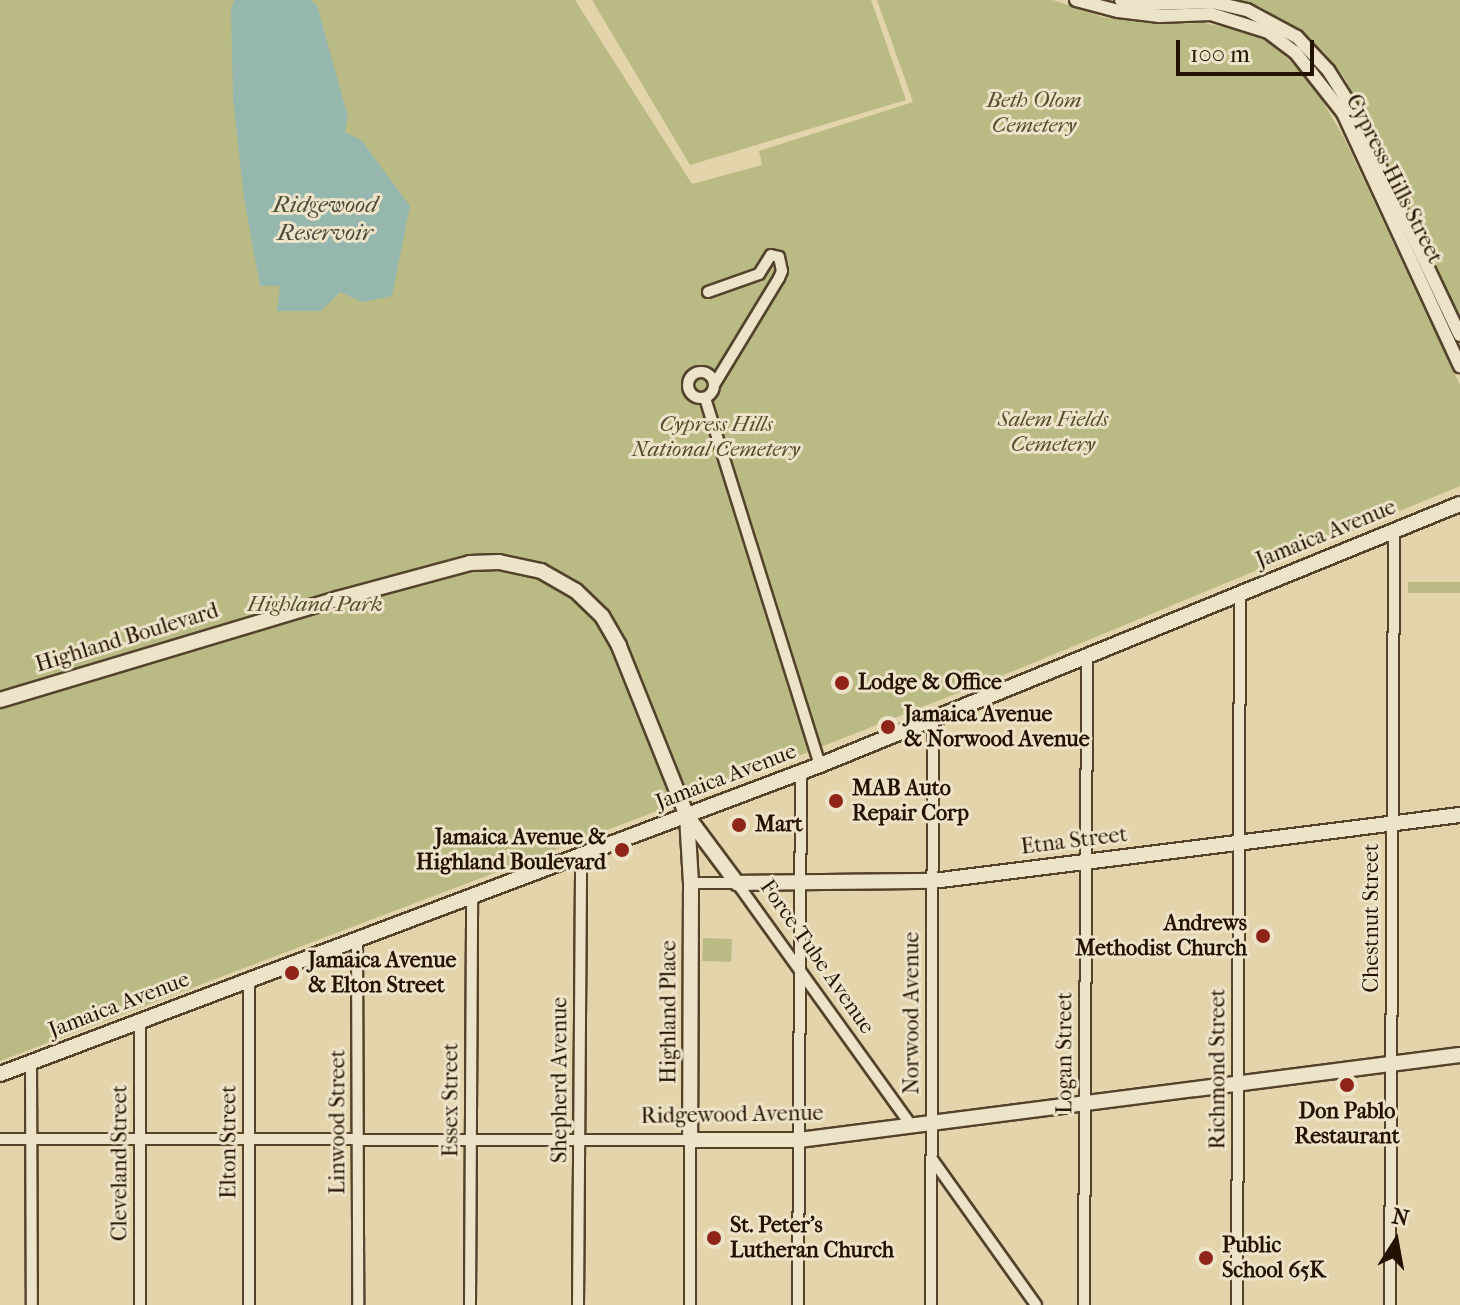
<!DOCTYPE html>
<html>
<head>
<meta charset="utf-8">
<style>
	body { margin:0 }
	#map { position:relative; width:1460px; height:1305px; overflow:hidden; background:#e3d4ac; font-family:"IM FELL French Canon",serif }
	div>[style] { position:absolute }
	.green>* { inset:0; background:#babb84; transform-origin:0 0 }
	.water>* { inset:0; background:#96b7ae }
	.roads { filter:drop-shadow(2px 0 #54422b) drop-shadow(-2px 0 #54422b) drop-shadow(0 2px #54422b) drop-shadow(0 -2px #54422b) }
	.minor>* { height:10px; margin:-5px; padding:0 5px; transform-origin:5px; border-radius:5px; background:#ede3c9 }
	.minor>.ring { margin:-5px; padding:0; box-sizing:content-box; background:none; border:10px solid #ede3c9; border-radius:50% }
	.tertiary>* { height:12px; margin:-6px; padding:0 6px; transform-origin:6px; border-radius:6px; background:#ede3c9 }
	.secondary>* { height:14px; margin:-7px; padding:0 7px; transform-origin:7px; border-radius:7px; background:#ede3c9 }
	.dots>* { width:22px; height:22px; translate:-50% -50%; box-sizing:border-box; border:4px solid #ede3c9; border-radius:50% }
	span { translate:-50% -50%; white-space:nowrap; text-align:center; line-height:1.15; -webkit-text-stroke:6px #ede3c9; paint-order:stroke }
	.park-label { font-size:22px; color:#584d2e; font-style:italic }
	.street-label { font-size:22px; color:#241200 }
	.poi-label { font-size:22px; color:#241200; font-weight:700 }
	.left { translate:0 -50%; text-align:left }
	.right { translate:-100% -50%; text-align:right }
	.water-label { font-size:24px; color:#4c4c3d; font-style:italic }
	.north { position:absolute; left:1356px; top:1201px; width:80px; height:80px; -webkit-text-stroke:6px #ede3c9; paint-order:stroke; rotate:11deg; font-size:22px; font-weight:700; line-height:32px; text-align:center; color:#241200 }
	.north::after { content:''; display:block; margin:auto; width:28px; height:36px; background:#241200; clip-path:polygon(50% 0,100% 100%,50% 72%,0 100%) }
	.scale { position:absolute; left:1176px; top:40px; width:138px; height:36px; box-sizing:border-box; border:4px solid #241200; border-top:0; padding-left:10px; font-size:24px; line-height:28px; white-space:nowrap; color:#241200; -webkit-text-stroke:6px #ede3c9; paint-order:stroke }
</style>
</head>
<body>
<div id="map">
	<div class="green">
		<div style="clip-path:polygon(0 0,575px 0,692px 184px,762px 165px,759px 151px,913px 102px,877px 0,1053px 0,1103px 17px,1164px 24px,1204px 23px,1245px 31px,1268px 42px,1289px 60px,1315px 88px,1343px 136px,1460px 385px,1460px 486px,1016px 670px,712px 790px,0 1061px)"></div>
		<div style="clip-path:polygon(592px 0,871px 0,906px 100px,690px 165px)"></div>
		<div style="clip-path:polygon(1240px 0,1460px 0,1460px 318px,1346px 80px,1324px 52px,1294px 26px,1259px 6px)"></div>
		<div style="left:1408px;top:582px;width:52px;height:11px"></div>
		<div style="left:703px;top:938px;width:29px;height:23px;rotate:2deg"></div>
	</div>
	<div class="water">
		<div style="clip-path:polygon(234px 0,310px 0,317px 5px,348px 117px,345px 132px,362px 141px,410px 206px,392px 296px,362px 302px,340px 292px,321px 311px,277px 311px,280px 286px,260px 286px,244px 198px,233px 99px,231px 10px)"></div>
	</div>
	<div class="roads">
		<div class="minor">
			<div style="left:708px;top:292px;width:54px;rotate:-19.4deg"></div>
			<div style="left:759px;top:274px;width:22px;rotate:-58deg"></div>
			<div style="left:771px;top:255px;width:8px;rotate:14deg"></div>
			<div style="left:779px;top:257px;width:14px;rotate:78deg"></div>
			<div style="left:782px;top:271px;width:8px;rotate:113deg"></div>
			<div style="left:779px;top:278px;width:125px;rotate:121.3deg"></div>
			<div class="ring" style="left:688px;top:372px;width:16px;height:16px"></div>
			<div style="left:705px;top:398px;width:385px;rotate:72.6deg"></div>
			<div style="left:691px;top:883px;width:46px"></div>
			<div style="left:737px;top:883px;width:297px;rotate:54.3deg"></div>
			<div style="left:357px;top:939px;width:366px;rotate:89.8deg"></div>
			<div style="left:249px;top:979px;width:326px;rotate:90deg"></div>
			<div style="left:140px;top:1021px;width:284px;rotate:90deg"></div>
			<div style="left:31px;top:1062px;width:243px;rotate:89.8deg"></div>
			<div style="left:0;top:1139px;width:690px;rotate:0.08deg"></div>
			<div style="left:690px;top:1140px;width:165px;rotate:90deg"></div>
			<div style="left:932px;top:1159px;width:179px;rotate:54.5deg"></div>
			<div style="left:470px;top:1305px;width:409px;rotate:-89.7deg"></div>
			<div style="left:578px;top:1305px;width:450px;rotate:-89.6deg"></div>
			<div style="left:798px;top:1305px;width:532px;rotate:-89.68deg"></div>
			<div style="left:931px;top:1305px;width:584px;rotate:-89.8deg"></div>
			<div style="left:1084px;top:1305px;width:648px;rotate:-89.73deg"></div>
			<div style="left:1237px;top:1305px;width:712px;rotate:-89.76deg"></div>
			<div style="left:1390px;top:1305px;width:775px;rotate:-89.7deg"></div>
		</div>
		<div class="tertiary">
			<div style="left:1076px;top:0;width:43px;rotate:14.7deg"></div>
			<div style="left:1118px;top:11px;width:42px;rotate:6.8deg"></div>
			<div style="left:1160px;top:16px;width:51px;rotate:-2.2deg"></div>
			<div style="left:1211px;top:14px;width:60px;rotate:17.5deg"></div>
			<div style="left:1268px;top:32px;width:34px;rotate:37deg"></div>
			<div style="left:1295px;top:52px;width:78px;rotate:51.8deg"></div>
			<div style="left:1343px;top:113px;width:279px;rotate:65.2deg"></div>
			<div style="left:1121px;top:0;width:31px;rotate:7deg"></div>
			<div style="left:1152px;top:4px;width:60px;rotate:-1.9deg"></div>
			<div style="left:1212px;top:2px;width:36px;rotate:13deg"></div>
			<div style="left:1247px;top:10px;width:57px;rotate:28.4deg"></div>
			<div style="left:1297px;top:37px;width:45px;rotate:46.8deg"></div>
			<div style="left:1328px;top:70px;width:45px;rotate:57.7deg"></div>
			<div style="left:1352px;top:108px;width:251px;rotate:64.6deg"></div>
		</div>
		<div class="secondary">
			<div style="left:0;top:700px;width:352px;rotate:-16.7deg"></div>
			<div style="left:337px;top:599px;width:138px;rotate:-15.1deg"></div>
			<div style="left:470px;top:563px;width:29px;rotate:-2deg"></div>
			<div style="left:499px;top:562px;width:43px;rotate:12.1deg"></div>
			<div style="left:541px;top:571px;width:40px;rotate:29.7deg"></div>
			<div style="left:576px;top:591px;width:36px;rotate:44deg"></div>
			<div style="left:602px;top:616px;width:34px;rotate:60deg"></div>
			<div style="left:619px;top:646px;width:183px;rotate:68.2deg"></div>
			<div style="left:687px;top:816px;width:84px;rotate:53.3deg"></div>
			<div style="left:737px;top:883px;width:196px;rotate:-0.6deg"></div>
			<div style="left:933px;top:881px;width:531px;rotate:-7.14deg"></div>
			<div style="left:687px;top:816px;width:67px;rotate:86.6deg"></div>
			<div style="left:691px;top:883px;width:257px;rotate:90.2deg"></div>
			<div style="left:690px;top:1140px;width:109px"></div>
			<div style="left:799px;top:1140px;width:666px;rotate:-7.33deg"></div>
			<div style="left:0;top:1074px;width:876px;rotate:-20.65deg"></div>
			<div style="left:820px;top:765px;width:691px;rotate:-22.19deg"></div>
		</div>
	</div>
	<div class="dots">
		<div style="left:842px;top:683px;background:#8f2418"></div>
		<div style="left:888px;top:727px;background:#8f2418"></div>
		<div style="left:836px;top:801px;background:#8f2418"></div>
		<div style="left:739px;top:825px;background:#8f2418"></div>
		<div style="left:622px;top:850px;background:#8f2418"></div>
		<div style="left:1263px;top:936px;background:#8f2418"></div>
		<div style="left:292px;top:973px;background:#8f2418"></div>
		<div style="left:1347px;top:1085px;background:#8f2418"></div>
		<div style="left:714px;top:1238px;background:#8f2418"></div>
		<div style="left:1206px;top:1258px;background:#8f2418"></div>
	</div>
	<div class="park-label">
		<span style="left:1034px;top:113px">Beth Olom<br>Cemetery</span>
		<span style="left:1053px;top:432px">Salem Fields<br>Cemetery</span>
		<span style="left:716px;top:437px">Cypress Hills<br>National Cemetery</span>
		<span style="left:315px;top:605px">Highland Park</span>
	</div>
	<div class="street-label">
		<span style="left:1394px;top:179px;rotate:63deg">Cypress Hills Street</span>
		<span style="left:1326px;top:534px;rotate:-22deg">Jamaica Avenue</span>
		<span style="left:127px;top:638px;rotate:-17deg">Highland Boulevard</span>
		<span style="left:726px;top:777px;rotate:-21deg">Jamaica Avenue</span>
		<span style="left:1074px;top:841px;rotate:-7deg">Etna Street</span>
		<span style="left:1372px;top:918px;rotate:-90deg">Chestnut Street</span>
		<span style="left:817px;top:957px;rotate:55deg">Force Tube Avenue</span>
		<span style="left:119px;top:1005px;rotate:-21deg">Jamaica Avenue</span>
		<span style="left:669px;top:1012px;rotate:-90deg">Highland Place</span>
		<span style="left:912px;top:1013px;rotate:-90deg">Norwood Avenue</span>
		<span style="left:1065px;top:1053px;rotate:-90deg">Logan Street</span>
		<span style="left:1218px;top:1069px;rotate:-90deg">Richmond Street</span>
		<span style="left:560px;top:1080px;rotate:-90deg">Shepherd Avenue</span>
		<span style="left:451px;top:1100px;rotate:-90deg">Essex Street</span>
		<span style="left:732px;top:1115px;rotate:-1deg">Ridgewood Avenue</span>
		<span style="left:338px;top:1122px;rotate:-90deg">Linwood Street</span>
		<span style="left:229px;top:1142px;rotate:-90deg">Elton Street</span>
		<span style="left:120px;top:1163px;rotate:-90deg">Cleveland Street</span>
	</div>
	<div class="poi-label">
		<span class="left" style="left:858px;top:683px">Lodge &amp; Office</span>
		<span class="left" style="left:904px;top:727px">Jamaica Avenue<br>&amp; Norwood Avenue</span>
		<span class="left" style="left:852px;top:801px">MAB Auto<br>Repair Corp</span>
		<span class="left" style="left:755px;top:825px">Mart</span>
		<span class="right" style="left:606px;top:850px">Jamaica Avenue &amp;<br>Highland Boulevard</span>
		<span class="right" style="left:1247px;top:936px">Andrews<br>Methodist Church</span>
		<span class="left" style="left:308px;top:973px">Jamaica Avenue<br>&amp; Elton Street</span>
		<span style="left:1347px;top:1124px">Don Pablo<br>Restaurant</span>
		<span class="left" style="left:730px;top:1238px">St. Peter's<br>Lutheran Church</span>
		<span class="left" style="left:1222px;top:1258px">Public<br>School 65K</span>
	</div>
	<div class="water-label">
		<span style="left:325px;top:219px">Ridgewood<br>Reservoir</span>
	</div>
	<div class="north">N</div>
	<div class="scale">100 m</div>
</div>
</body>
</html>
